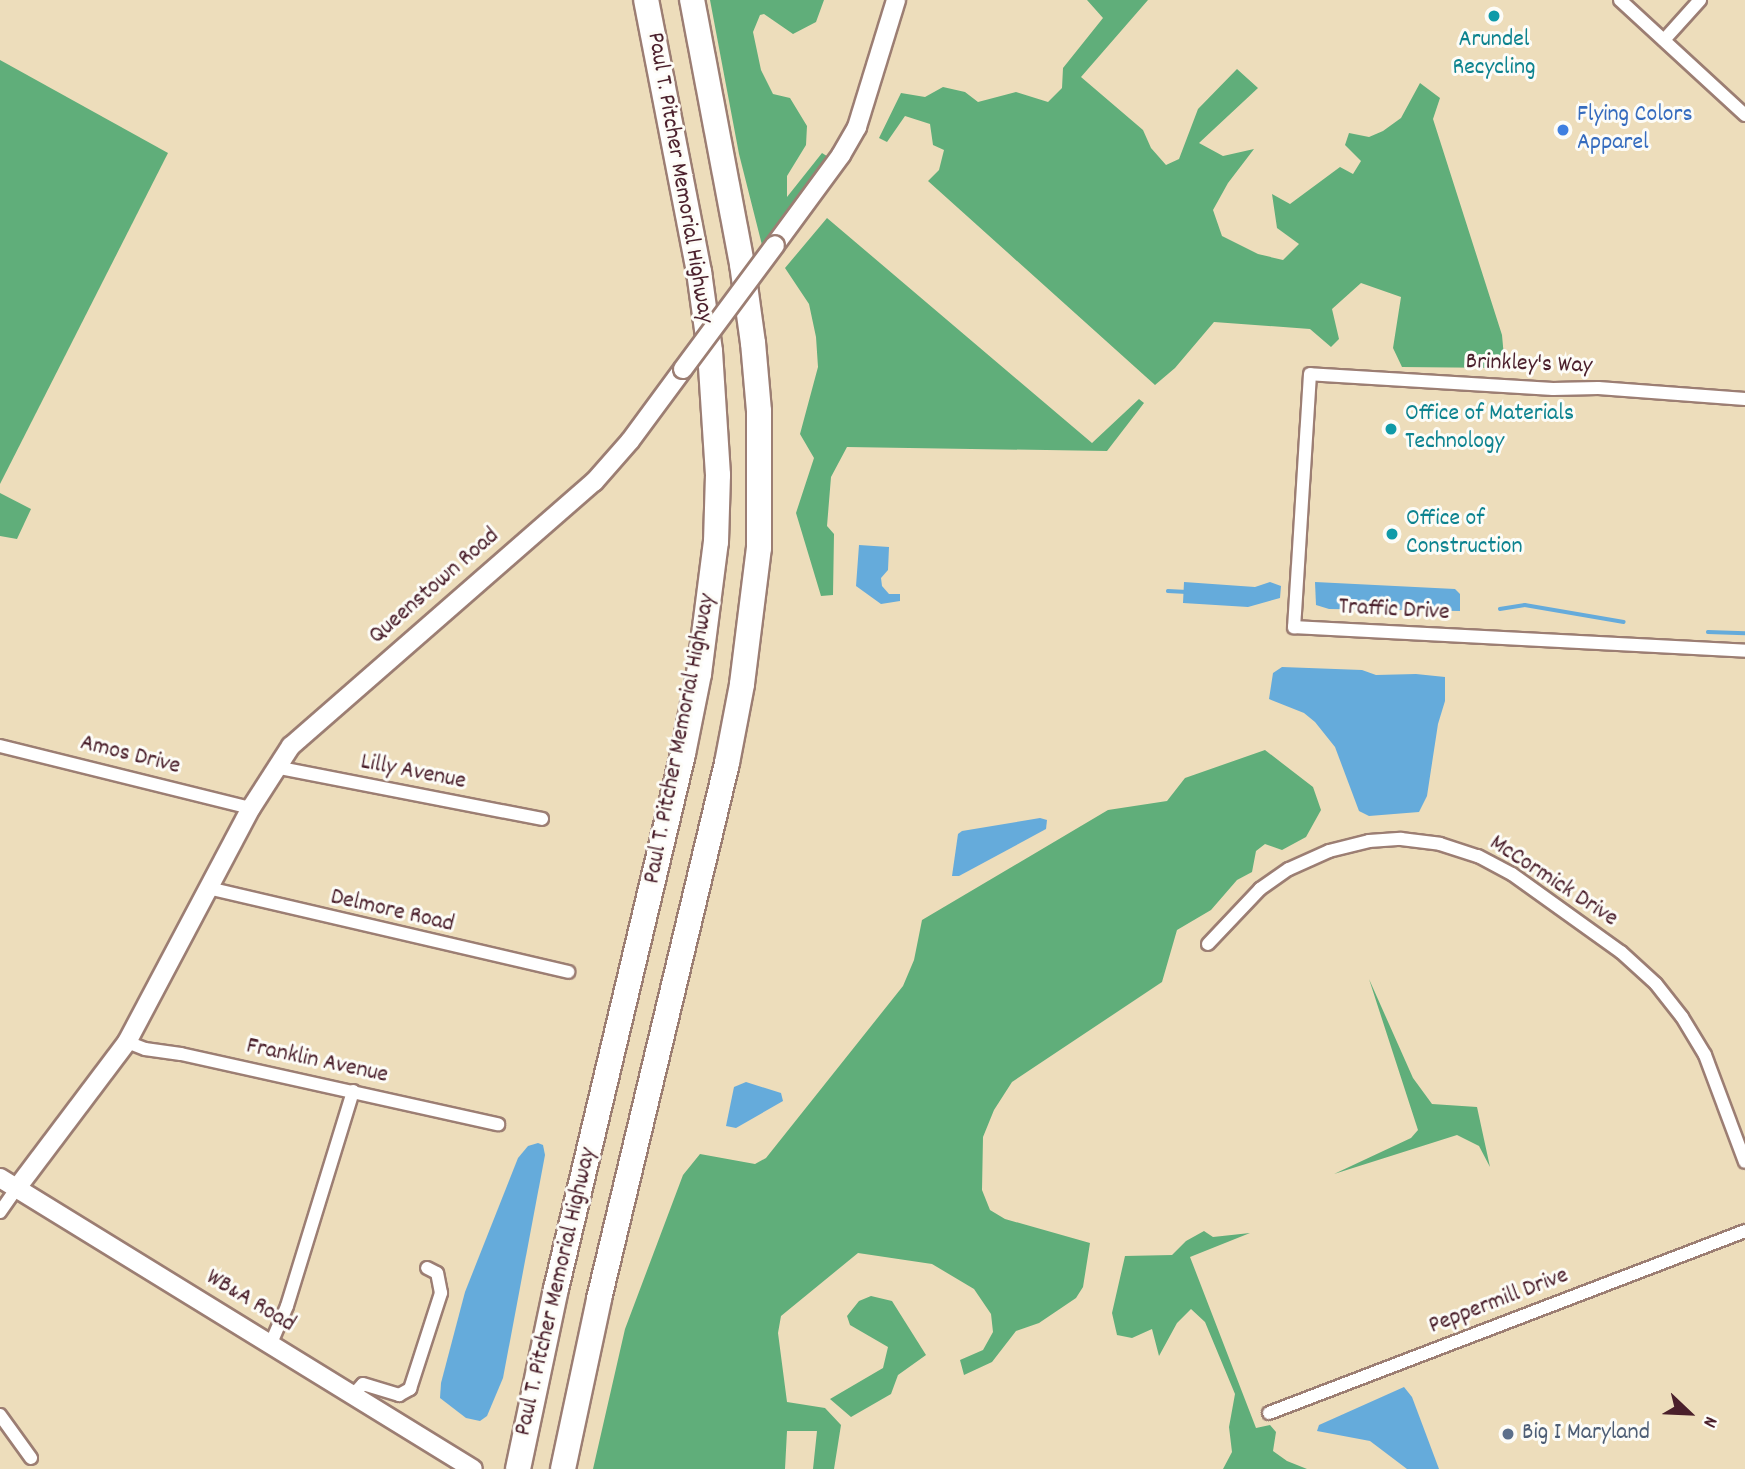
<!DOCTYPE html>
<html>
<head>
<meta charset="utf-8">
<style>
	body { margin:0 }
	#map { position:relative; width:1745px; height:1469px; overflow:hidden; background:#edddbb; font-family:Dekko,sans-serif }
	div>[style] { position:absolute }
	.forest>* { inset:0; background:#60ae7a }
	.water>* { inset:0; background:#65abdb }
	.stream>* { height:3.5px; margin:-1.75px; padding:0 1.75px; transform-origin:1.75px; border-radius:1.75px; background:#65abdb }
	.roads { filter:drop-shadow(2px 0 #9c7e73) drop-shadow(-2px 0 #9c7e73) drop-shadow(0 2px #9c7e73) drop-shadow(0 -2px #9c7e73) }
	.street>* { height:12px; margin:-6px; padding:0 6px; transform-origin:6px; border-radius:6px; background:#fff }
	.secondary>* { height:18px; margin:-9px; padding:0 9px; transform-origin:9px; border-radius:9px; background:#fff }
	.highway>* { height:24px; margin:-12px; padding:0 12px; transform-origin:12px; border-radius:12px; background:#fff }
	.bridges { filter:drop-shadow(2px 0 #9c7e73) drop-shadow(-2px 0 #9c7e73) drop-shadow(0 2px #9c7e73) drop-shadow(0 -2px #9c7e73) }
	.secondary-bridge>* { height:18px; margin:-9px; padding:0 9px; transform-origin:9px; border-radius:9px; background:#fff }
	.dots>* { width:19px; height:19px; translate:-50% -50%; box-sizing:border-box; border:4px solid #fdfcf7; border-radius:50% }
	span { translate:-50% -50%; white-space:nowrap; text-align:center; line-height:1.15; -webkit-text-stroke:6px #fdfcf7; paint-order:stroke }
	.culture-label { font-size:24px; color:#0d838f }
	.left { translate:0 -50%; text-align:left }
	.shop-label { font-size:24px; color:#366cbe }
	.street-label { font-size:24px; color:#4a1f2b }
	.service-label { font-size:24px; color:#4e5e75 }
	.north { position:absolute; left:1654px; top:1378px; width:70px; height:70px; -webkit-text-stroke:5px #fdfcf7; paint-order:stroke; rotate:113deg; font-size:19px; font-weight:700; line-height:28px; text-align:center; color:#4a1f2b }
	.north::after { content:''; display:block; margin:auto; width:24px; height:32px; background:#4a1f2b; clip-path:polygon(50% 0,100% 100%,50% 72%,0 100%) }
</style>
</head>
<body>
<div id="map">
	<div class="forest">
		<div style="clip-path:polygon(710px 0,824px 0,816px 22px,793px 34px,764px 14px,760px 15px,753px 32px,761px 70px,773px 94px,790px 98px,807px 126px,806px 145px,787px 176px,787px 197px,822px 153px,830px 158px,762px 245px,739px 154px)"></div>
		<div style="clip-path:polygon(1087px 0,1148px 0,1081px 77px,1143px 130px,1151px 148px,1166px 165px,1179px 159px,1198px 109px,1237px 69px,1258px 88px,1199px 143px,1223px 156px,1254px 149px,1228px 183px,1213px 210px,1222px 236px,1258px 254px,1283px 260px,1299px 244px,1277px 228px,1272px 194px,1290px 204px,1340px 167px,1353px 174px,1361px 161px,1345px 145px,1349px 133px,1369px 137px,1383px 131px,1401px 118px,1420px 83px,1440px 98px,1433px 119px,1502px 335px,1505px 368px,1402px 367px,1393px 348px,1401px 297px,1361px 283px,1332px 309px,1339px 339px,1331px 347px,1310px 329px,1214px 322px,1175px 368px,1155px 385px,928px 181px,939px 170px,944px 150px,933px 145px,930px 124px,905px 116px,887px 142px,879px 138px,901px 93px,925px 97px,943px 87px,965px 92px,978px 102px,1016px 92px,1048px 102px,1062px 88px,1063px 68px,1103px 18px)"></div>
		<div style="clip-path:polygon(0 60px,168px 153px,0 484px)"></div>
		<div style="clip-path:polygon(827px 218px,1092px 443px,1139px 399px,1144px 403px,1107px 451px,847px 447px,831px 477px,827px 526px,834px 534px,833px 595px,821px 596px,796px 513px,814px 458px,800px 434px,818px 367px,816px 337px,809px 304px,785px 268px)"></div>
		<div style="clip-path:polygon(0 493px,31px 509px,17px 539px,0 536px)"></div>
		<div style="clip-path:polygon(1265px 750px,1313px 787px,1321px 810px,1306px 837px,1282px 850px,1265px 844px,1256px 851px,1252px 872px,1237px 880px,1211px 910px,1177px 930px,1162px 982px,1012px 1082px,994px 1110px,983px 1137px,982px 1190px,990px 1210px,1005px 1219px,1090px 1243px,1083px 1287px,1076px 1298px,1039px 1323px,1016px 1331px,992px 1362px,964px 1375px,960px 1360px,983px 1350px,993px 1332px,991px 1314px,974px 1289px,932px 1264px,858px 1253px,781px 1316px,778px 1333px,787px 1402px,825px 1408px,841px 1425px,834px 1469px,813px 1469px,817px 1431px,787px 1431px,785px 1469px,593px 1469px,625px 1329px,683px 1175px,700px 1154px,755px 1164px,766px 1158px,903px 986px,914px 960px,922px 920px,1108px 810px,1167px 801px,1185px 778px)"></div>
		<div style="clip-path:polygon(1369px 979px,1413px 1078px,1432px 1104px,1477px 1107px,1490px 1167px,1479px 1146px,1457px 1135px,1334px 1174px,1411px 1138px,1418px 1130px)"></div>
		<div style="clip-path:polygon(1204px 1231px,1213px 1237px,1250px 1233px,1190px 1257px,1256px 1428px,1270px 1425px,1276px 1432px,1273px 1451px,1287px 1461px,1307px 1469px,1223px 1469px,1232px 1452px,1229px 1427px,1235px 1394px,1205px 1322px,1191px 1309px,1177px 1323px,1159px 1356px,1152px 1329px,1132px 1338px,1117px 1335px,1112px 1313px,1125px 1256px,1172px 1255px,1186px 1241px)"></div>
		<div style="clip-path:polygon(871px 1296px,892px 1301px,926px 1355px,898px 1375px,891px 1394px,851px 1417px,830px 1399px,883px 1368px,888px 1347px,850px 1325px,847px 1316px,859px 1301px)"></div>
	</div>
	<div class="water">
		<div style="clip-path:polygon(859px 545px,889px 547px,888px 570px,881px 578px,882px 586px,889px 594px,900px 594px,900px 601px,881px 604px,856px 586px)"></div>
		<div style="clip-path:polygon(1184px 582px,1255px 587px,1270px 582px,1281px 586px,1280px 598px,1248px 607px,1183px 603px)"></div>
		<div style="clip-path:polygon(1315px 582px,1455px 589px,1460px 594px,1460px 611px,1329px 609px,1316px 605px)"></div>
		<div style="clip-path:polygon(1282px 667px,1362px 670px,1376px 675px,1416px 674px,1445px 677px,1445px 701px,1438px 724px,1427px 796px,1419px 812px,1369px 816px,1359px 811px,1335px 747px,1315px 722px,1304px 713px,1269px 699px,1273px 673px)"></div>
		<div style="clip-path:polygon(1040px 818px,1047px 820px,1046px 829px,959px 876px,952px 876px,958px 834px,962px 831px)"></div>
		<div style="clip-path:polygon(746px 1082px,781px 1093px,783px 1101px,736px 1128px,726px 1126px,734px 1087px)"></div>
		<div style="clip-path:polygon(538px 1143px,543px 1145px,545px 1155px,503px 1378px,487px 1416px,480px 1421px,466px 1418px,440px 1398px,441px 1383px,465px 1292px,518px 1158px,528px 1146px)"></div>
		<div style="clip-path:polygon(1404px 1387px,1412px 1397px,1439px 1469px,1407px 1469px,1370px 1441px,1317px 1431px,1319px 1425px)"></div>
	</div>
	<div class="stream">
		<div style="left:1168px;top:591px;width:19px;rotate:3deg"></div>
		<div style="left:1500px;top:609px;width:25px;rotate:-9deg"></div>
		<div style="left:1525px;top:605px;width:100px;rotate:9.7deg"></div>
		<div style="left:1708px;top:632px;width:37px;rotate:2deg"></div>
	</div>
	<div class="roads">
		<div class="street">
			<div style="left:1620px;top:0;width:170px;rotate:42.6deg"></div>
			<div style="left:1664px;top:40px;width:54px;rotate:-48deg"></div>
			<div style="left:1745px;top:399px;width:147px;rotate:-175.7deg"></div>
			<div style="left:1598px;top:388px;width:45px;rotate:178.7deg"></div>
			<div style="left:1553px;top:389px;width:243px;rotate:-176.5deg"></div>
			<div style="left:1310px;top:374px;width:254px;rotate:93.6deg"></div>
			<div style="left:1294px;top:627px;width:452px;rotate:3deg"></div>
			<div style="left:0;top:746px;width:259px;rotate:13.9deg"></div>
			<div style="left:275px;top:767px;width:272px;rotate:11deg"></div>
			<div style="left:208px;top:888px;width:370px;rotate:13.1deg"></div>
			<div style="left:1208px;top:944px;width:76px;rotate:-46.6deg"></div>
			<div style="left:1260px;top:889px;width:35px;rotate:-35deg"></div>
			<div style="left:1289px;top:869px;width:44px;rotate:-24.2deg"></div>
			<div style="left:1329px;top:851px;width:41px;rotate:-14deg"></div>
			<div style="left:1369px;top:841px;width:32px;rotate:-4deg"></div>
			<div style="left:1401px;top:839px;width:39px;rotate:7deg"></div>
			<div style="left:1440px;top:844px;width:40px;rotate:18deg"></div>
			<div style="left:1478px;top:856px;width:38px;rotate:28deg"></div>
			<div style="left:1512px;top:874px;width:134px;rotate:35.6deg"></div>
			<div style="left:1621px;top:952px;width:47px;rotate:42.4deg"></div>
			<div style="left:1656px;top:984px;width:42px;rotate:51.8deg"></div>
			<div style="left:1682px;top:1017px;width:44px;rotate:58.8deg"></div>
			<div style="left:1705px;top:1055px;width:114px;rotate:69.5deg"></div>
			<div style="left:127px;top:1042px;width:19px;rotate:21deg"></div>
			<div style="left:145px;top:1049px;width:36px;rotate:8deg"></div>
			<div style="left:181px;top:1054px;width:325px;rotate:12.5deg"></div>
			<div style="left:0;top:1212px;width:29px;rotate:-55deg"></div>
			<div style="left:271px;top:1343px;width:40px;rotate:-66.6deg"></div>
			<div style="left:287px;top:1306px;width:225px;rotate:-72.9deg"></div>
			<div style="left:354px;top:1394px;width:13px;rotate:-48deg"></div>
			<div style="left:363px;top:1384px;width:38px;rotate:17deg"></div>
			<div style="left:399px;top:1395px;width:13px;rotate:-29deg"></div>
			<div style="left:410px;top:1389px;width:101px;rotate:-72.1deg"></div>
			<div style="left:441px;top:1293px;width:20px;rotate:-101deg"></div>
			<div style="left:437px;top:1273px;width:11px;rotate:-153deg"></div>
			<div style="left:1269px;top:1413px;width:510px;rotate:-20.92deg"></div>
			<div style="left:0;top:1415px;width:53px;rotate:54.2deg"></div>
		</div>
		<div class="secondary">
			<div style="left:775px;top:245px;width:112px;rotate:-53.7deg"></div>
			<div style="left:841px;top:155px;width:32px;rotate:-60deg"></div>
			<div style="left:857px;top:127px;width:133px;rotate:-72.9deg"></div>
			<div style="left:0;top:1178px;width:555px;rotate:31.6deg"></div>
			<div style="left:17px;top:1188px;width:183px;rotate:-53deg"></div>
			<div style="left:127px;top:1042px;width:265px;rotate:-62.1deg"></div>
			<div style="left:251px;top:808px;width:74px;rotate:-57.2deg"></div>
			<div style="left:291px;top:746px;width:402px;rotate:-41.1deg"></div>
			<div style="left:594px;top:482px;width:55px;rotate:-48.7deg"></div>
			<div style="left:630px;top:441px;width:89px;rotate:-53.6deg"></div>
		</div>
		<div class="highway">
			<div style="left:518px;top:1469px;width:184px;rotate:-78.1deg"></div>
			<div style="left:556px;top:1289px;width:550px;rotate:-76.65deg"></div>
			<div style="left:683px;top:754px;width:82px;rotate:-78.7deg"></div>
			<div style="left:699px;top:674px;width:133px;rotate:-82.7deg"></div>
			<div style="left:716px;top:542px;width:67px;rotate:-88.3deg"></div>
			<div style="left:718px;top:475px;width:124px;rotate:-93.7deg"></div>
			<div style="left:710px;top:351px;width:80px;rotate:-97.9deg"></div>
			<div style="left:699px;top:272px;width:277px;rotate:-101deg"></div>
			<div style="left:563px;top:1469px;width:174px;rotate:-78deg"></div>
			<div style="left:599px;top:1299px;width:551px;rotate:-76.57deg"></div>
			<div style="left:727px;top:763px;width:80px;rotate:-79.2deg"></div>
			<div style="left:742px;top:684px;width:137px;rotate:-82.9deg"></div>
			<div style="left:759px;top:548px;width:137px;rotate:-90deg"></div>
			<div style="left:759px;top:411px;width:68px;rotate:-95deg"></div>
			<div style="left:753px;top:343px;width:80px;rotate:-97.9deg"></div>
			<div style="left:742px;top:264px;width:269px;rotate:-100.7deg"></div>
		</div>
	</div>
	<div class="bridges">
		<div class="secondary-bridge">
			<div style="left:683px;top:369px;width:154px;rotate:-53.4deg"></div>
		</div>
	</div>
	<div class="dots">
		<div style="left:1494px;top:16px;background:#0f9aa8"></div>
		<div style="left:1563px;top:130px;background:#3f7fe0"></div>
		<div style="left:1391px;top:429px;background:#0f9aa8"></div>
		<div style="left:1392px;top:534px;background:#0f9aa8"></div>
		<div style="left:1508px;top:1434px;background:#5c6f8a"></div>
	</div>
	<div class="culture-label">
		<span style="left:1494px;top:55px">Arundel<br>Recycling</span>
		<span class="left" style="left:1405px;top:429px">Office of Materials<br>Technology</span>
		<span class="left" style="left:1406px;top:534px">Office of<br>Construction</span>
	</div>
	<div class="shop-label">
		<span class="left" style="left:1577px;top:130px">Flying Colors<br>Apparel</span>
	</div>
	<div class="street-label">
		<span style="left:679px;top:178px;rotate:80deg">Paul T. Pitcher Memorial Highway</span>
		<span style="left:1529px;top:365px;rotate:2deg">Brinkley's Way</span>
		<span style="left:435px;top:587px;rotate:-41deg">Queenstown Road</span>
		<span style="left:1394px;top:611px;rotate:3deg">Traffic Drive</span>
		<span style="left:681px;top:739px;rotate:-79deg">Paul T. Pitcher Memorial Highway</span>
		<span style="left:130px;top:756px;rotate:14deg">Amos Drive</span>
		<span style="left:413px;top:773px;rotate:11deg">Lilly Avenue</span>
		<span style="left:1553px;top:882px;rotate:33deg">McCormick Drive</span>
		<span style="left:392px;top:912px;rotate:13deg">Delmore Road</span>
		<span style="left:317px;top:1062px;rotate:12deg">Franklin Avenue</span>
		<span style="left:557px;top:1292px;rotate:-77deg">Paul T. Pitcher Memorial Highway</span>
		<span style="left:250px;top:1302px;rotate:31deg">WB&amp;A Road</span>
		<span style="left:1499px;top:1302px;rotate:-21deg">Peppermill Drive</span>
	</div>
	<div class="service-label">
		<span class="left" style="left:1522px;top:1434px">Big I Maryland</span>
	</div>
	<div class="north">N</div>
</div>
</body>
</html>
